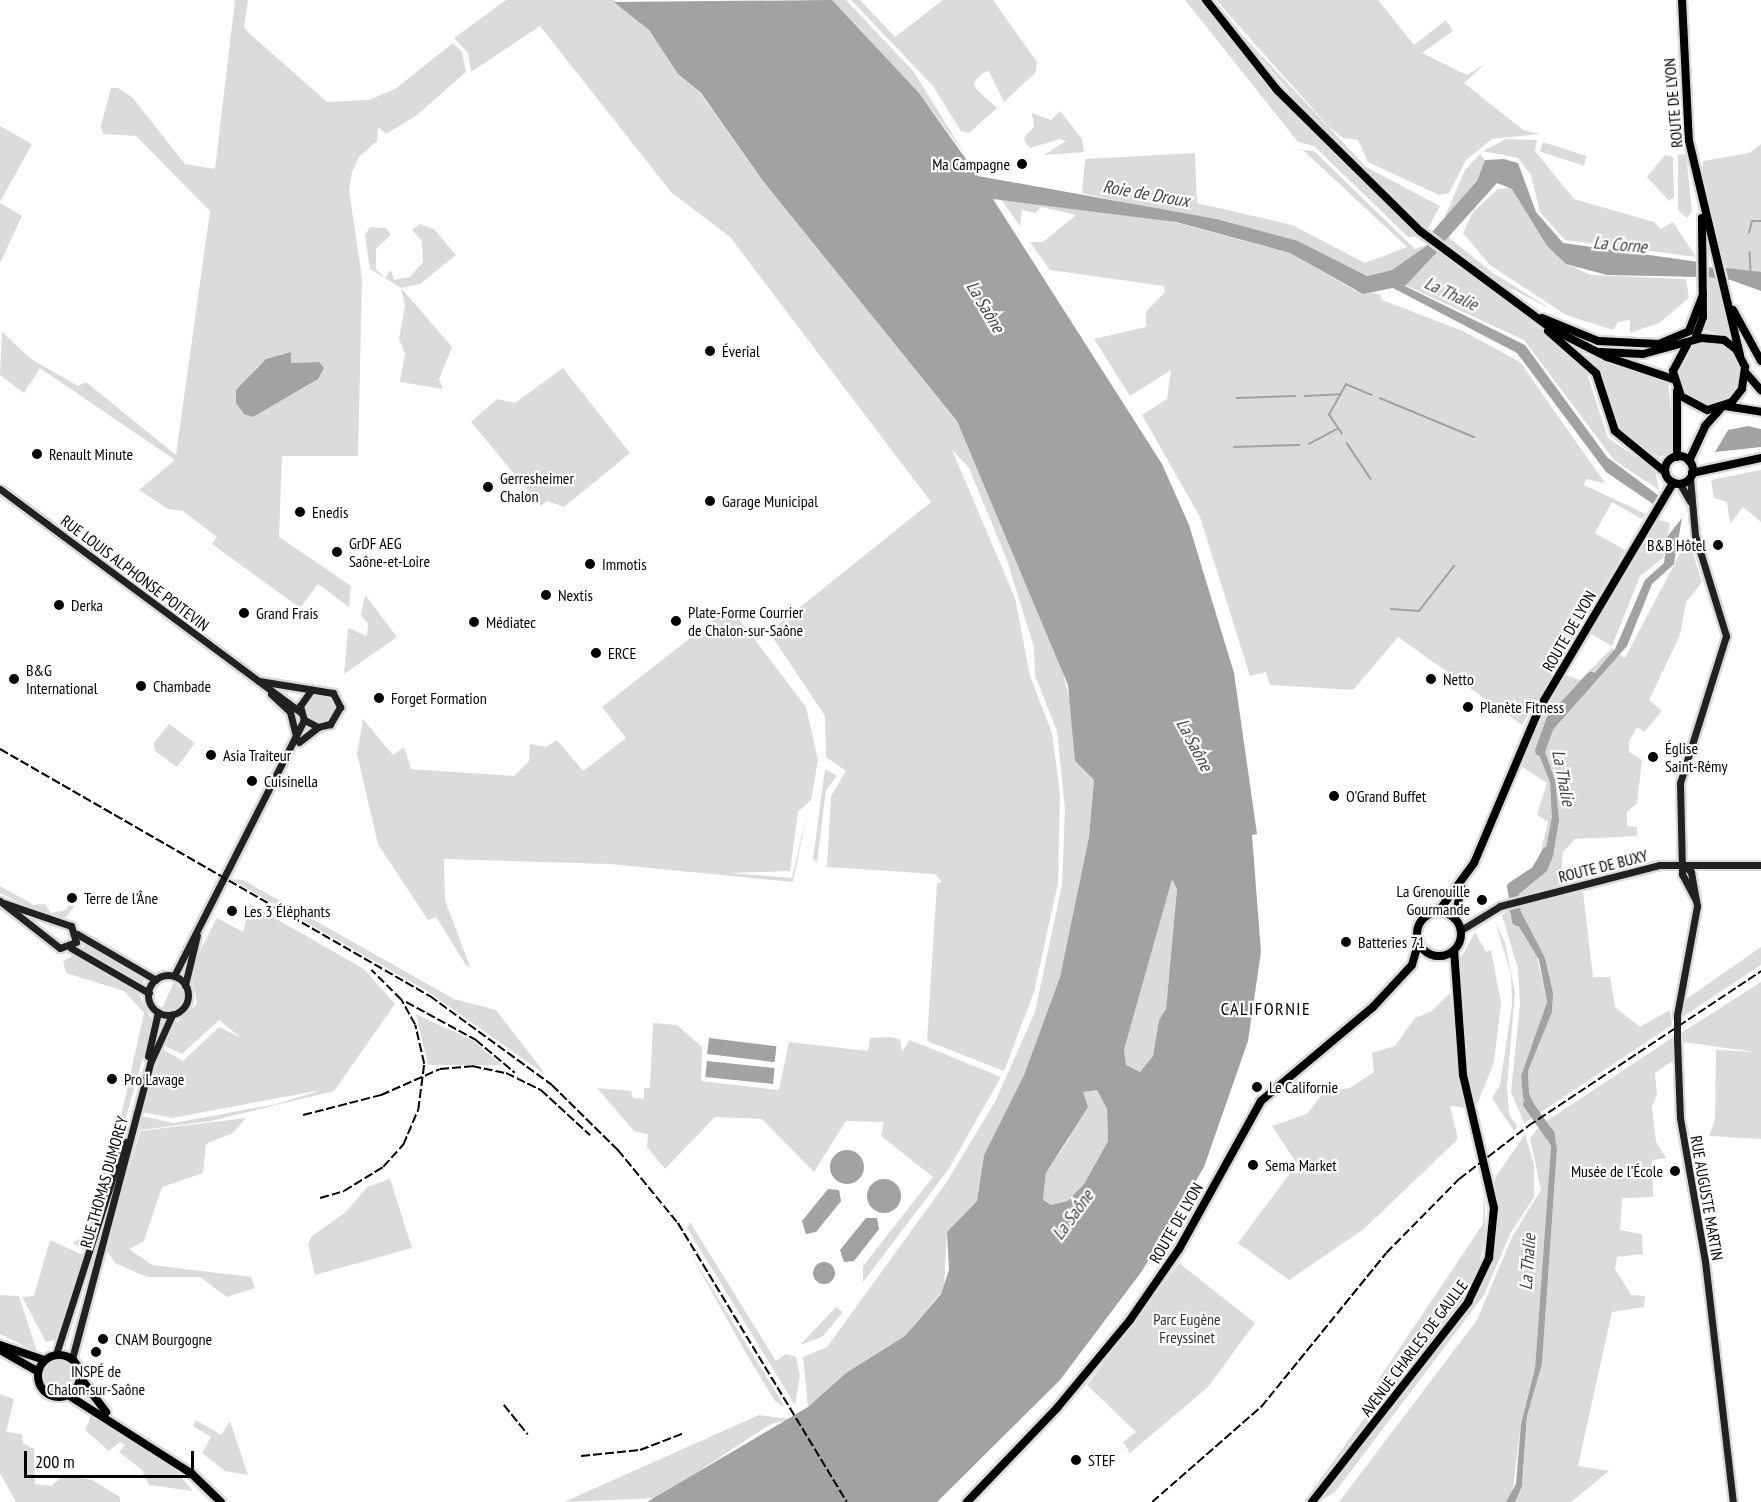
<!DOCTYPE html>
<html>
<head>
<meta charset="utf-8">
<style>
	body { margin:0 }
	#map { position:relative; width:1761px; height:1502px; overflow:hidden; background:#fff; font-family:"PT Sans Narrow",sans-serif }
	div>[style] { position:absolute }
	.green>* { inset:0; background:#dbdbdb; transform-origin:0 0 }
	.round { border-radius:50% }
	.water>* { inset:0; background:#a2a2a2; transform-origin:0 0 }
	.stream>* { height:1.5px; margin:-0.75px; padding:0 0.75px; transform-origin:0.75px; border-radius:0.75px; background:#a2a2a2 }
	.river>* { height:10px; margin:-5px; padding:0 5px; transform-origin:5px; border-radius:5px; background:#a2a2a2 }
	.roads { filter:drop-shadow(2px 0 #dbdbdb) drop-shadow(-2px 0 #dbdbdb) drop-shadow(0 2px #dbdbdb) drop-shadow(0 -2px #dbdbdb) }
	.secondary>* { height:7px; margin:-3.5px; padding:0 3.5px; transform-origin:3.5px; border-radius:3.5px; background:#212121 }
	.secondary>.ring { margin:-3.5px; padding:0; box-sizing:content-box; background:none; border:7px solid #212121; border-radius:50% }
	.primary>* { height:8px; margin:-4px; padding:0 4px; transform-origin:4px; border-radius:4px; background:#000 }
	.primary>.ring { margin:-4px; padding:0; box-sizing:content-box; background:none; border:8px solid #000; border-radius:50% }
	.rail>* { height:1.5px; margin-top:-0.75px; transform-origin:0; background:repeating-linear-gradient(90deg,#000 0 9px,transparent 0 12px) }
	.secondary-bridge>* { height:7px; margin:-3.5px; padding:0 3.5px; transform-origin:3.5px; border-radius:3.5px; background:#212121 }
	.dots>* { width:16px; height:16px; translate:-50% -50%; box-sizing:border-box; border:3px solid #fff; border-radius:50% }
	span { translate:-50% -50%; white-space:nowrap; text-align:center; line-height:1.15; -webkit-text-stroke:4.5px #fff; paint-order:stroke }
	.street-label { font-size:16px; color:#000 }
	.poi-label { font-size:16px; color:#000 }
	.right { translate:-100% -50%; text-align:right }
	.left { translate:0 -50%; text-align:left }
	.park-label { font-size:16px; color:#323232 }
	.water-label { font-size:18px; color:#434343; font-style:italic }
	.neighbourhood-label { font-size:18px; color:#000; letter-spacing:1.5px }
	.scale { position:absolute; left:24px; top:1451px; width:170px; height:27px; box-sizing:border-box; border:3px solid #000; border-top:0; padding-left:8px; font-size:18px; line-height:21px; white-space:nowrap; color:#000; -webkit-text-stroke:4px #fff; paint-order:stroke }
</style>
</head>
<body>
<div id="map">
	<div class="green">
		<div style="clip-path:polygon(evenodd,235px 0,248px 0,244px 27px,250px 34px,327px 102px,369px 100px,395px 89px,453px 43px,462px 52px,466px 72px,417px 115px,386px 134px,378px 127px,377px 141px,359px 157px,352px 172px,349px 190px,362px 278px,358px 456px,282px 456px,279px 537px,351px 586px,349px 607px,318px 584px,300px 608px,212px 544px,217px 537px,183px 511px,168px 509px,139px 490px,175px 460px,40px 368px,24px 393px,0 375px,2px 332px,31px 359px,78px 386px,86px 382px,176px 455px,210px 211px,136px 136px,103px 134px,101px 126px,111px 88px,118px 88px,132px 97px,185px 164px,215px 169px,235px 0,291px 352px,291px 363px,319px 362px,318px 379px,253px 417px,250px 375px,266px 359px,291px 352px)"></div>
		<div style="clip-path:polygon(506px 0,614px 0,649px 30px,678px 74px,700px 93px,763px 181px,957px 421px,1061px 665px,1073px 713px,1075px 761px,1094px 780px,1089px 838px,1060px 977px,1024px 1075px,984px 1155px,977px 1201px,947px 1232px,944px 1289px,905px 1336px,846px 1373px,808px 1407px,803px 1357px,827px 1347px,946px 1183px,995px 1102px,1035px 1012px,1062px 885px,1065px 809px,1057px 731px,1035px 675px,1034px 647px,1007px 560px,969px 468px,952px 450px,1015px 598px,1030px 676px,1052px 733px,1060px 793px,1058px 883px,1034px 992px,1004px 1071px,927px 1041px,937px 883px,942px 882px,935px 874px,827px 867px,831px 796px,846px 771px,826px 757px,825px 716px,769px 632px,931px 502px,730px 237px,671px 192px,540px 26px,471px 72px,468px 53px,454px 38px)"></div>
		<div style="clip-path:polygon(832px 0,846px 0,914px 72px,964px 153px,919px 93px)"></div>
		<div style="clip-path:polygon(851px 0,860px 0,895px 37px,943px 0,993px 0,1037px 62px,1036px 72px,1004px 102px,989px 71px,983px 73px,974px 82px,976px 89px,997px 108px,969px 133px,961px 131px,933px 86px)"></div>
		<div style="clip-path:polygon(1185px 0,1201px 0,1304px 126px,1421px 237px,1408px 237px,1314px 146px,1298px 142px)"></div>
		<div style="clip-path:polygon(1216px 0,1378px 0,1414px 45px,1446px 20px,1453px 31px,1422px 53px,1467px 75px,1485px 64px,1464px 83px,1523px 130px,1540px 134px,1492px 139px,1466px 160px,1449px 193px,1439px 195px,1368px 162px,1358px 140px,1343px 138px,1329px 127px)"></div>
		<div style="clip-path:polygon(1231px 23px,1366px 167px,1440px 206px,1427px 230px,1321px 129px)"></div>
		<div style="clip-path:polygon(1060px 111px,1082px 139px,1084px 152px,1044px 155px,1066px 141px,1059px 139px,1031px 148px,1026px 144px,1024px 138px,1034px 127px,1032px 113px,1051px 120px)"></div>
		<div style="clip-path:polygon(0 126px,32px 144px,0 202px)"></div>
		<div style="clip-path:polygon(1506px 139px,1537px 140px,1535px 151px,1574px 199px,1654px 222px,1661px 229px,1673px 222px,1696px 257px,1565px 240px,1540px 212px,1531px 175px,1518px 158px,1483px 151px)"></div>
		<div style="left:1543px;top:142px;width:46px;height:10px;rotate:18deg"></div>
		<div style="clip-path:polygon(1761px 144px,1761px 272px,1757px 273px,1726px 268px,1702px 180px,1703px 161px,1749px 153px)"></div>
		<div style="clip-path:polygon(1290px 149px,1314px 151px,1415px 249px,1429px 244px,1392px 270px,1367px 276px,1298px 241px,1082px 193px,1085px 159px,1195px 153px,1197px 203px,1292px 225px,1365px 263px,1407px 247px,1304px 151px)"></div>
		<div style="clip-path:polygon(1480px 154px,1485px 160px,1477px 181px,1439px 230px,1465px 170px)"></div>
		<div style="clip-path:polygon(1686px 154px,1692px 211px,1687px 218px,1678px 210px,1678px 155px)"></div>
		<div style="clip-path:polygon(1665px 155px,1673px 157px,1674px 197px,1669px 201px,1647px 177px)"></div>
		<div style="clip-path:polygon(1512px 188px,1547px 246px,1566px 264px,1591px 275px,1686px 279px,1689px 298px,1659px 323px,1630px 333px,1630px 320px,1618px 322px,1613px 330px,1566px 315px,1490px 265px,1463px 233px,1473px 212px,1498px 189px)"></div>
		<div style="clip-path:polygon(1001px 199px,1159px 218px,1290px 253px,1356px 291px,1380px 294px,1382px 300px,1463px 331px,1520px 362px,1605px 483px,1586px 479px,1584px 485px,1646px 514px,1642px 519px,1612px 502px,1595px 533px,1625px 550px,1522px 725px,1398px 637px,1353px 690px,1270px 685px,1266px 672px,1250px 676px,1200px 517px,1142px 415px,1167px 399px,1171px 370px,1130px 396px,1094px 339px,1146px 327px,1146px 312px,1165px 292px,1164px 286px,1050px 270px,1030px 242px,1043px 242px,1076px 215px,1041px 207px,1035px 213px,1022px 210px,1020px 226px)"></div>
		<div style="clip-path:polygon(0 203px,22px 216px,0 263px)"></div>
		<div style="clip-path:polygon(420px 224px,434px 229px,456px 255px,420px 284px,401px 288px,452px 347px,439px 379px,443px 389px,400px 382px,405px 353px,399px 339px,405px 306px,401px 288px,370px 269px,365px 235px,370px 227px,386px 228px,391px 235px,376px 249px,376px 269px,385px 278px,391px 270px,394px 280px,410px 277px,423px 262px,422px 241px,412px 230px)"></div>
		<div style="clip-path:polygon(1448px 237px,1493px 273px,1551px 309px,1473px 269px,1443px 243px)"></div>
		<div style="clip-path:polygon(1438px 251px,1553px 339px,1586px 370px,1608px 438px,1655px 470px,1659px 490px,1614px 460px,1524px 340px,1405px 285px)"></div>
		<div style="clip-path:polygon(1708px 277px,1715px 278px,1734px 337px,1704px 330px)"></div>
		<div class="round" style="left:1677px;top:341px;width:64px;height:64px"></div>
		<div style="clip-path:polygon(1582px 354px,1668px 380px,1675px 451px,1659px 457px,1620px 433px,1602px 377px)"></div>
		<div style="clip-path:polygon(563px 368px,630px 453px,564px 507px,547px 501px,541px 506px,471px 422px,497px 399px,515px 403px)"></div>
		<div style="clip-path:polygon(1761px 470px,1761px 522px,1743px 507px,1730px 524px,1727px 502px,1714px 498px,1711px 480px)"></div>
		<div style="clip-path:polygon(1658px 520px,1670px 523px,1663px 558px,1640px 576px,1612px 646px,1591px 634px)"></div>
		<div style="clip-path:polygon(1688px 538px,1702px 582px,1686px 602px,1680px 635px,1649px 700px,1662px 711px,1644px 732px,1637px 727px,1629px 742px,1629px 752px,1642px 760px,1637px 803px,1627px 812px,1627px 826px,1637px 827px,1637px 836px,1575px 839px,1563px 852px,1560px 885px,1517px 900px,1517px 891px,1548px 868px,1537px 866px,1548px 822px,1537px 815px,1547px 783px,1522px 767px,1521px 757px,1536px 723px,1566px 675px,1580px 680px,1612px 648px,1625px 658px)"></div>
		<div style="clip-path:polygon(365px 595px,397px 637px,344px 674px,348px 628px,367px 636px,368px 624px,361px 615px)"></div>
		<div style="clip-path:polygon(730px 607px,806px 707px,818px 760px,811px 800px,798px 812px,790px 871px,730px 873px,792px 878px,808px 810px,793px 882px,610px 864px,444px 859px,445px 900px,470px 967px,466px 965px,436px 917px,428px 920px,378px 844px,357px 754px,363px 719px,393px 755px,404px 747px,411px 769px,514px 776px,529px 761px,530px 744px,546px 747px,557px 740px,583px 771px,626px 738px,602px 707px)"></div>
		<div class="round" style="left:304px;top:691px;width:32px;height:32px"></div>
		<div style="clip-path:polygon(169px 724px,195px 743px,177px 767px,155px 751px,154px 743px)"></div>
		<div style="clip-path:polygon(825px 769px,837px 776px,826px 790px,817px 862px,813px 859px)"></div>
		<div style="clip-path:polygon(1172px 878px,1177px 889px,1166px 1009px,1159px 1020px,1153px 1056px,1140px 1072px,1126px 1065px,1124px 1050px)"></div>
		<div style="clip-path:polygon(230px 879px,243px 880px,454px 999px,496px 1010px,546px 1075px,427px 991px)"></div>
		<div style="clip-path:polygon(0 886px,34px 905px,45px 904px,51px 913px,66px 910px,74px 897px,79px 900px,66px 917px,49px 917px,0 893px)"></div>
		<div style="clip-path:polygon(1583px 892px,1593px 977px,1610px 977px,1615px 1007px,1640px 1027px,1670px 1010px,1672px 1025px,1538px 1114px,1529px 1093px,1528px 1071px,1553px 1008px,1546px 962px,1518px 906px)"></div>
		<div style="clip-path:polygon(250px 904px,364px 969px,395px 1004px,334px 1091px,211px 1121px,140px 1130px,141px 1116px,174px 1123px,277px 1104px,321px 1090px,172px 1118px,142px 1112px,162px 1049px,183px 1061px,219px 1027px,240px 1037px,219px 1020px,182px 1054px,163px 1045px,173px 1026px,197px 1004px,190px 970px,217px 918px,243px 932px)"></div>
		<div style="clip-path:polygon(1508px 909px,1537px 957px,1547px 1002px,1521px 1076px,1523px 1098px,1533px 1117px,1524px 1123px,1511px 1092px,1520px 1004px,1518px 969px,1502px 915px)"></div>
		<div style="clip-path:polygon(1495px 921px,1505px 943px,1515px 992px,1507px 1086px,1509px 1114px,1517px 1126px,1514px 1131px,1492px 1098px,1500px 1085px,1512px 1005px,1511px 974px)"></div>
		<div style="clip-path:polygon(1475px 932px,1486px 952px,1491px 950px,1501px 1003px,1494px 1062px,1477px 1105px,1469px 1081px,1456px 967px)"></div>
		<div style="left:86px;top:943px;width:69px;height:10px;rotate:30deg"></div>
		<div style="clip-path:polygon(1761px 947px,1761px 965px,1681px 1018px,1682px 1002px)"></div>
		<div style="clip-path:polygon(73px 956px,139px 994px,153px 1023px,87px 1252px,73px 1243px,83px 1237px,122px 1112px,144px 1013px,124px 991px,66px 973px,63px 961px)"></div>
		<div style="clip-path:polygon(174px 982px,184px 993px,181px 1007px,161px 1011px)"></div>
		<div style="clip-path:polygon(1761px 982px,1761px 1139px,1709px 1136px,1715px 1120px,1716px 1050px,1757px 1052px,1682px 1042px,1681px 1033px)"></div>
		<div style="clip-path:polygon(1450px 993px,1466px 1108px,1450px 1106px,1458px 1139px,1364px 1229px,1289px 1280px,1238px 1243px,1297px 1164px,1272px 1126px,1307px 1114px,1332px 1082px,1338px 1090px,1350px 1088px,1374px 1072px,1372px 1053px,1395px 1046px,1415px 1018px,1432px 1011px)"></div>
		<div style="clip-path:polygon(416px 1014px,472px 1040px,502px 1065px,428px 1065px)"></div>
		<div style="clip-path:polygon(653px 1023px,677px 1025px,702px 1047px,701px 1081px,779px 1090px,789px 1042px,868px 1051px,870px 1038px,888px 1037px,900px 1039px,902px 1052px,910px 1040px,1001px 1077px,948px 1170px,863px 1282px,863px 1266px,933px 1177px,881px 1136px,884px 1122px,846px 1121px,814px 1172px,762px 1119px,715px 1117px,665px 1169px,647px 1147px,648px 1134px,634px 1131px,597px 1088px,631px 1091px,633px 1098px,644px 1099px,644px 1088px,650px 1088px)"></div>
		<div style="clip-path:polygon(1672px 1038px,1674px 1060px,1655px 1073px,1657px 1095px,1652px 1107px,1656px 1142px,1666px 1158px,1652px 1160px,1653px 1197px,1622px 1198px,1620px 1230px,1642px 1234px,1643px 1254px,1617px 1257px,1615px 1269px,1631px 1295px,1645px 1296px,1644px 1307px,1612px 1312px,1578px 1466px,1609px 1471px,1571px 1502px,1515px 1502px,1523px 1480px,1527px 1416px,1542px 1364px,1557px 1149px,1554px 1131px,1545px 1122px)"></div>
		<div style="clip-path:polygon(1097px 1090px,1107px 1109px,1108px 1141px,1084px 1184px,1068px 1202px,1051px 1205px,1043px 1201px,1046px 1173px,1069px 1139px,1083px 1092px)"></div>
		<div style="clip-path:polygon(246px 1118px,233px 1133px,206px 1144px,203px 1173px,162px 1187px,144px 1241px,129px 1249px,152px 1265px,251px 1277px,255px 1288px,227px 1297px,200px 1277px,147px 1277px,115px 1263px,106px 1249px,140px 1131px)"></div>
		<div style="clip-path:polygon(1540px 1126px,1551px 1146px,1535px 1368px,1521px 1424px,1512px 1496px,1506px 1502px,1339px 1502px,1477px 1320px,1512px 1237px,1541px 1190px,1530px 1138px)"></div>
		<div style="clip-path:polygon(1525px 1134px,1534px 1165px,1534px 1197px,1511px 1232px,1484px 1295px,1335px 1492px,1318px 1502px,1478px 1294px,1496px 1250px,1495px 1178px)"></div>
		<div style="clip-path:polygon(390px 1179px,412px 1248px,315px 1275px,308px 1244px,312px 1236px,346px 1212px,367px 1187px)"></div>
		<div style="clip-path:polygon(1484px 1181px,1486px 1237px,1474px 1284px,1391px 1394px,1380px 1395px,1379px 1379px,1483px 1224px)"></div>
		<div style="clip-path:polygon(690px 1222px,776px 1361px,786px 1354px,796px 1357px,800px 1376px,795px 1405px,687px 1228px)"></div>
		<div style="clip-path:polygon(50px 1240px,83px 1255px,55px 1340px,46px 1342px,22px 1297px,34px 1296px)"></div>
		<div style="clip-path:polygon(689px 1251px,782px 1402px,784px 1407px,775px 1401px,744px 1350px)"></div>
		<div style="clip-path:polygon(1179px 1263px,1255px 1323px,1208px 1387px,1130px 1453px,1123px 1442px,1136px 1432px,1087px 1385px)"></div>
		<div style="clip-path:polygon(0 1295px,19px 1296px,37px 1352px,0 1334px)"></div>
		<div style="clip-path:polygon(836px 1307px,843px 1312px,822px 1337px,800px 1345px)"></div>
		<div class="round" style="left:43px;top:1360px;width:32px;height:32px"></div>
		<div style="clip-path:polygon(0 1394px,14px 1399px,6px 1432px,22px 1434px,23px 1443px,34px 1449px,35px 1484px,51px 1486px,64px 1475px,92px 1480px,120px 1497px,120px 1502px,16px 1502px,0 1473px)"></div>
		<div style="clip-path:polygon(1376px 1402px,1380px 1409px,1313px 1497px,1304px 1502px)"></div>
		<div style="clip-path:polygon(92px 1414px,175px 1470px,193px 1491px,149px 1485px,142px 1470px,119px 1452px,125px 1445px,120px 1442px,109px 1451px,85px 1430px)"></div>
		<div style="clip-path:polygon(759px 1415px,790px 1419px,769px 1425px,658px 1498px,564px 1502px)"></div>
		<div style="clip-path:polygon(196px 1420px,221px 1435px,230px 1421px,248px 1475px,225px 1471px,202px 1453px,211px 1437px,193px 1426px)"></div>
	</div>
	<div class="water">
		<div style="clip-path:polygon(evenodd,832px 0,919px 93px,978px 176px,1216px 219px,1298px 241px,1367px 276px,1392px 270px,1429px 244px,1438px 251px,1405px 286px,1525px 345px,1607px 457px,1659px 496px,1653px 504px,1606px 472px,1517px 353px,1393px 288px,1363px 294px,1290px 253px,1176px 222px,993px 199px,1162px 464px,1189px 525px,1234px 673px,1257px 834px,1252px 835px,1261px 952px,1248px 1041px,1204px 1167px,1142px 1271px,1060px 1380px,937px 1502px,647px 1502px,808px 1407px,846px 1373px,905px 1336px,941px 1294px,949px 1270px,947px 1232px,977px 1201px,984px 1155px,1024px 1075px,1060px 977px,1089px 837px,1094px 780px,1075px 761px,1068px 685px,957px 421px,763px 181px,701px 93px,678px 74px,649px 30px,614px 2px,832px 0,1172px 879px,1177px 889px,1166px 1009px,1159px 1020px,1153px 1056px,1140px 1072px,1126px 1065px,1124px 1050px,1172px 879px,832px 0,1097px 1090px,1107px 1109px,1108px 1141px,1084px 1184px,1068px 1201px,1051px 1205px,1043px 1200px,1046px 1173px,1088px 1107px,1083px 1092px,1097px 1090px)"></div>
		<div style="clip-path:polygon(1504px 159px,1518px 163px,1536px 212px,1563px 243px,1699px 262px,1699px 277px,1607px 275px,1566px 264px,1547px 246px,1512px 189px,1497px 183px,1443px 243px,1431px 233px,1477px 181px,1485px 160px)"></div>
		<div style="clip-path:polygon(1726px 268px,1761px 272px,1761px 291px,1728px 279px)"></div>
		<div style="clip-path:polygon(291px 352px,291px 363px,319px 362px,324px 368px,318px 379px,253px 417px,244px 414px,236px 403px,236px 390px,266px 359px)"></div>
		<div style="clip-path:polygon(1748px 426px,1761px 429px,1761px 447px,1715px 452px,1728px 430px)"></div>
		<div style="clip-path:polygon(1682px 518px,1674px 564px,1652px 584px,1627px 646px,1549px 734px,1545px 752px,1555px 780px,1559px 820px,1553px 856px,1547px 871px,1509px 902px,1510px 889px,1544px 859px,1552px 817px,1550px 782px,1538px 752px,1542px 735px,1615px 649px,1645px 580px,1664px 563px,1667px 537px)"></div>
		<div style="clip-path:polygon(1518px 906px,1545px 958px,1553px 993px,1552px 1012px,1528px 1071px,1529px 1093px,1538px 1114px,1533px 1117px,1523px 1098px,1521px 1076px,1547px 1002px,1539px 960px,1508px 909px)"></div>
		<div style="left:709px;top:1038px;width:68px;height:16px;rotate:7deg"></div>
		<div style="left:707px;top:1061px;width:68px;height:16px;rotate:6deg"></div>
		<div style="clip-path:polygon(1545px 1122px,1554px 1131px,1557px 1149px,1542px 1364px,1527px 1416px,1522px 1486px,1515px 1502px,1506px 1502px,1516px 1484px,1521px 1424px,1535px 1368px,1551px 1146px,1540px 1126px)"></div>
		<div class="round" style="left:830px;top:1150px;width:34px;height:34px"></div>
		<div class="round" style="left:867px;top:1179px;width:34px;height:34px"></div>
		<div style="clip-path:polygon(828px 1189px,839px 1190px,841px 1201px,816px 1232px,806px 1234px,802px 1221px)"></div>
		<div style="clip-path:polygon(866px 1218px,877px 1218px,879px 1229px,854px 1261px,844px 1262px,840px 1250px)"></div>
		<div class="round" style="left:813px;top:1262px;width:22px;height:22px"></div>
	</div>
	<div class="stream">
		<div style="left:1749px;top:233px;width:12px;rotate:-76deg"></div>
		<div style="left:1752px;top:221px;width:9px"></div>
		<div style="left:1750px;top:252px;width:20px;rotate:87deg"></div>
		<div style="left:1305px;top:396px;width:35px;rotate:-3deg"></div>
		<div style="left:1237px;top:398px;width:58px;rotate:-2deg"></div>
		<div style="left:1380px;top:398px;width:102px;rotate:22.5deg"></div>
		<div style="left:1342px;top:434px;width:23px;rotate:-124deg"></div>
		<div style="left:1329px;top:415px;width:35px;rotate:-61deg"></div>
		<div style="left:1346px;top:384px;width:28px;rotate:23deg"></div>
		<div style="left:1347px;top:443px;width:43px;rotate:56.3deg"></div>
		<div style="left:1309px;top:444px;width:32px;rotate:-28deg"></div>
		<div style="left:1234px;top:447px;width:65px;rotate:-1.8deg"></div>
		<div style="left:1391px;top:609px;width:28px;rotate:4deg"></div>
		<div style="left:1419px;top:611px;width:57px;rotate:-52.1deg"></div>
	</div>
	<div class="river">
		<div style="left:1693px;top:270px;width:69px;rotate:7.5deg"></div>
		<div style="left:1540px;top:751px;width:33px;rotate:-70deg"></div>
		<div style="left:1551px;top:720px;width:59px;rotate:-47.1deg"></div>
		<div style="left:1517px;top:921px;width:34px;rotate:-98deg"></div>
		<div style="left:1512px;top:887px;width:29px;rotate:-34deg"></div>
		<div style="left:1536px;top:871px;width:22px;rotate:-60deg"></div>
		<div style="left:1528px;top:1104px;width:38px;rotate:55deg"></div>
	</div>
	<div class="roads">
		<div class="secondary">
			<div style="left:1690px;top:478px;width:57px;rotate:85deg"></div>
			<div style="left:1695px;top:535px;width:106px;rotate:72.9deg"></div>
			<div style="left:1726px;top:636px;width:154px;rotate:107.4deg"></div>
			<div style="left:1680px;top:783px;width:91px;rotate:88.7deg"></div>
			<div style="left:1682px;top:874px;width:30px;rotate:62deg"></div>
			<div style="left:1680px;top:484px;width:20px;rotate:60deg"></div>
			<div style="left:0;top:489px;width:374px;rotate:36.6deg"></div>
			<div style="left:259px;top:681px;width:75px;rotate:9.2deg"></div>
			<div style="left:333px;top:693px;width:16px;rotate:63deg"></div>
			<div style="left:340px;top:707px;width:20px;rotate:120deg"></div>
			<div style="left:330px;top:724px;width:12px;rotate:166deg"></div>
			<div style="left:318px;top:727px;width:16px;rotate:-153deg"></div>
			<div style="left:304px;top:720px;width:15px;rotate:-106deg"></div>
			<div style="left:300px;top:706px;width:19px;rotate:-55deg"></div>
			<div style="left:271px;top:694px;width:26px;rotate:43deg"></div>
			<div style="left:290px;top:712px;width:25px;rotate:76deg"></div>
			<div style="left:299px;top:742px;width:24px;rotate:-38deg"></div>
			<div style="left:0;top:901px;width:76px;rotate:38.1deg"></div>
			<div style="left:60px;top:948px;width:17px;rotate:-21deg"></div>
			<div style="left:76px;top:942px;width:17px;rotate:-107deg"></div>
			<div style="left:71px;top:926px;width:71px;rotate:-161.1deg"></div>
			<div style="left:1461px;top:930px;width:46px;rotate:-31.6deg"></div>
			<div style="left:1500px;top:906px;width:165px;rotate:-14.4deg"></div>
			<div style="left:1660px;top:865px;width:101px"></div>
			<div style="left:77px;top:934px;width:91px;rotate:30.2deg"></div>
			<div style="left:71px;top:948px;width:90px;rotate:30deg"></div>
			<div class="ring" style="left:148px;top:975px;width:33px;height:33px"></div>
			<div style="left:174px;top:976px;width:287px;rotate:-63.1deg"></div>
			<div style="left:185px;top:985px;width:51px;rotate:-76.5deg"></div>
			<div style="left:1677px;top:1015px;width:111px;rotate:-79.6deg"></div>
			<div style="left:1697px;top:906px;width:35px;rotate:-100deg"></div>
			<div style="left:1691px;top:872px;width:13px;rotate:-135deg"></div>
			<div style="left:1677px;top:1040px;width:78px;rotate:87.8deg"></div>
			<div style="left:1680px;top:1118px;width:145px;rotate:80.1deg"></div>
			<div style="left:1705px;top:1261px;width:243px;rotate:83.4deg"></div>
			<div style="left:148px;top:1056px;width:45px;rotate:-77.2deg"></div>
			<div style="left:56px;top:1354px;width:223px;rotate:-72.2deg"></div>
			<div style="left:72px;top:1359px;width:308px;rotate:-75.2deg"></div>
			<div style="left:151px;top:1061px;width:51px;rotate:-65.5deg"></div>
		</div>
		<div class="primary">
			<div style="left:1206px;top:0;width:115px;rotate:51.7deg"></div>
			<div style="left:1277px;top:90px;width:201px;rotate:44.6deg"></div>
			<div style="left:1420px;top:231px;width:164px;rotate:36.6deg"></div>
			<div style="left:1552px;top:329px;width:62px;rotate:27deg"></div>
			<div style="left:1607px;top:357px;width:70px;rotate:18.4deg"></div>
			<div style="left:1682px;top:0;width:141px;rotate:87.2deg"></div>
			<div style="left:1689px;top:141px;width:220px;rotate:76.6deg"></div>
			<div style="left:1733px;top:310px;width:58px;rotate:61.2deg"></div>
			<div style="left:1542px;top:318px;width:61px;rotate:22.3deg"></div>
			<div style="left:1598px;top:341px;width:61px;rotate:2.8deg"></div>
			<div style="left:1659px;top:344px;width:33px;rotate:-23deg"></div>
			<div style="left:1689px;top:331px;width:39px;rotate:-69deg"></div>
			<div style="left:1548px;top:331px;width:64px;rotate:41.2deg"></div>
			<div style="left:1596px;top:373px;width:61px;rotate:71.9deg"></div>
			<div style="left:1615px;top:431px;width:65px;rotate:39.4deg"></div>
			<div style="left:1695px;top:339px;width:23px;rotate:-70deg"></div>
			<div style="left:1703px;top:317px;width:99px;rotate:-90.6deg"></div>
			<div style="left:1600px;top:352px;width:43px;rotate:2.7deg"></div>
			<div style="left:1643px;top:354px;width:60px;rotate:-15.4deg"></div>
			<div style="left:1701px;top:338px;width:23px;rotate:5deg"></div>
			<div style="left:1724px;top:340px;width:15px;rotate:37deg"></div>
			<div style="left:1736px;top:349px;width:20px;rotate:63deg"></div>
			<div style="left:1745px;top:367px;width:22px;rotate:98deg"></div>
			<div style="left:1742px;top:389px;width:16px;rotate:128deg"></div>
			<div style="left:1732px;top:402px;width:26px;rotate:162deg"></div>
			<div style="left:1707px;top:410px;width:30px;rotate:-152deg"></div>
			<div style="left:1681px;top:396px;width:26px;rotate:-108deg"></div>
			<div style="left:1673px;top:371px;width:30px;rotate:-62deg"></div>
			<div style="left:1746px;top:373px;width:23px;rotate:49deg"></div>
			<div style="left:1677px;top:391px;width:66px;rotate:90deg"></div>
			<div style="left:1725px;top:406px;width:36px;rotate:9deg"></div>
			<div class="ring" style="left:1665px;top:456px;width:20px;height:20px"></div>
			<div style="left:1689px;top:461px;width:38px;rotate:-65deg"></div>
			<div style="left:1705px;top:426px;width:25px;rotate:-48deg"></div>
			<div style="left:1692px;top:473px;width:71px;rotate:-12.3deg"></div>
			<div style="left:1438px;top:912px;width:61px;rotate:-53.7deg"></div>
			<div style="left:1474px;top:863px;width:169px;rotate:-67.1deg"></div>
			<div style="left:1540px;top:707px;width:261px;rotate:-59.3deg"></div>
			<div class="ring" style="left:1417px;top:912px;width:36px;height:36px"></div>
			<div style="left:1455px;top:919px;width:32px;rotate:-79deg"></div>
			<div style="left:0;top:1345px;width:46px;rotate:18.8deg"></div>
			<div style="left:0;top:1350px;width:43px;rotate:29.6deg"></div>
			<div class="ring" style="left:38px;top:1355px;width:34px;height:34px"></div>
			<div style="left:80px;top:1377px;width:44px;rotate:53.4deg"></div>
			<div style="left:68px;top:1395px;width:147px;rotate:32.5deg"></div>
			<div style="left:192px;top:1474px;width:40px;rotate:44deg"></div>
			<div style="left:967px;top:1502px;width:130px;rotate:-46.2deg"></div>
			<div style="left:1057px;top:1408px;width:114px;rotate:-50.3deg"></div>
			<div style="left:1130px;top:1320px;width:86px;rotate:-55.4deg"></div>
			<div style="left:1179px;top:1249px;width:169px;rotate:-61deg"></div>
			<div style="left:1261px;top:1101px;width:146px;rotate:-40deg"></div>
			<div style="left:1373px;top:1007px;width:57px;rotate:-47.1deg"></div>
			<div style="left:1412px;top:965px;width:25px;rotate:-74deg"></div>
			<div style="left:1312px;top:1502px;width:254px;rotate:-52deg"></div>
			<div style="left:1468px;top:1302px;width:49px;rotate:-64.5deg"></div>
			<div style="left:1489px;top:1258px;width:50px;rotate:-84.3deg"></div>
			<div style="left:1494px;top:1208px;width:137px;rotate:-103.1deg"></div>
			<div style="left:1463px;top:1075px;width:125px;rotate:-94.1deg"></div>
		</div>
	</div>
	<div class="rail">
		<div style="left:0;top:749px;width:496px;rotate:29.9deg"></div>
		<div style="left:430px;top:996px;width:151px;rotate:36.1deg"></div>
		<div style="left:552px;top:1085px;width:93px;rotate:44.6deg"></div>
		<div style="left:618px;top:1150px;width:94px;rotate:50.6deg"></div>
		<div style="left:678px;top:1223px;width:326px;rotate:58.8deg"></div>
		<div style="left:406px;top:1002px;width:80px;rotate:28.5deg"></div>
		<div style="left:476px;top:1040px;width:51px;rotate:40.2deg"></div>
		<div style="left:303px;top:1115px;width:81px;rotate:-14.4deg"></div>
		<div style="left:381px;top:1095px;width:64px;rotate:-23.8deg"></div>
		<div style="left:440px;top:1069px;width:32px;rotate:-5deg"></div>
		<div style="left:472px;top:1066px;width:35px;rotate:12deg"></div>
		<div style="left:506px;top:1073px;width:39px;rotate:26deg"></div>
		<div style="left:541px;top:1090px;width:67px;rotate:42.6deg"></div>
		<div style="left:320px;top:1198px;width:25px;rotate:-16deg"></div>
		<div style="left:344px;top:1191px;width:46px;rotate:-31.6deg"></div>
		<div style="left:383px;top:1167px;width:30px;rotate:-48deg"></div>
		<div style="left:403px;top:1145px;width:38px;rotate:-67deg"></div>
		<div style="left:418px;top:1110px;width:46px;rotate:-82.6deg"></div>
		<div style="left:424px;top:1064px;width:40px;rotate:-103deg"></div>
		<div style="left:415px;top:1025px;width:29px;rotate:-119deg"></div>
		<div style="left:401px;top:1000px;width:42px;rotate:-135deg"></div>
		<div style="left:504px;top:1405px;width:38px;rotate:51deg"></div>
		<div style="left:581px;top:1456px;width:59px;rotate:-5.8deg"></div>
		<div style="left:640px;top:1450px;width:47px;rotate:-21.1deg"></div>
		<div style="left:1152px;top:1502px;width:145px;rotate:-41.1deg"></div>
		<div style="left:1261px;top:1407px;width:198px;rotate:-50.9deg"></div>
		<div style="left:1386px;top:1253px;width:104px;rotate:-45.4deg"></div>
		<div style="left:1459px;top:1179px;width:87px;rotate:-37.5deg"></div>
		<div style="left:1528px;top:1126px;width:280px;rotate:-33.6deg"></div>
	</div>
	<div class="secondary-bridge">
		<div style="left:1677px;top:1015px;width:25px;rotate:90deg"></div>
	</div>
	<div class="dots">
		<div style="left:1022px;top:164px;background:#000"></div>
		<div style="left:710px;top:351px;background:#000"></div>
		<div style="left:37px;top:454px;background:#000"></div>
		<div style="left:488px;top:487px;background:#000"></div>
		<div style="left:710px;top:501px;background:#000"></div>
		<div style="left:300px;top:512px;background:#000"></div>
		<div style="left:1718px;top:545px;background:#000"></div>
		<div style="left:337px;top:552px;background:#000"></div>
		<div style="left:590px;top:564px;background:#000"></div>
		<div style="left:546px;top:595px;background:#000"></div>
		<div style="left:59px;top:605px;background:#000"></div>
		<div style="left:244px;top:613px;background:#000"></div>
		<div style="left:676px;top:621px;background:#000"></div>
		<div style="left:474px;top:622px;background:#000"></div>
		<div style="left:596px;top:653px;background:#000"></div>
		<div style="left:14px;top:679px;background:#000"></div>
		<div style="left:1431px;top:679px;background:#000"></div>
		<div style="left:141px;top:686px;background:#000"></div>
		<div style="left:379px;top:698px;background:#000"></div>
		<div style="left:1468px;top:707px;background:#000"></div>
		<div style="left:211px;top:755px;background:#000"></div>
		<div style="left:1653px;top:757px;background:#000"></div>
		<div style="left:252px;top:781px;background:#000"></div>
		<div style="left:1334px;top:796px;background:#000"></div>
		<div style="left:72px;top:898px;background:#000"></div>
		<div style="left:1482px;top:900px;background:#000"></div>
		<div style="left:232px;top:911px;background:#000"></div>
		<div style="left:1346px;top:942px;background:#000"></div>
		<div style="left:112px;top:1079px;background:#000"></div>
		<div style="left:1257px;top:1087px;background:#000"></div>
		<div style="left:1253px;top:1165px;background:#000"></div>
		<div style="left:1675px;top:1171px;background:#000"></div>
		<div style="left:103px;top:1339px;background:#000"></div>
		<div style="left:96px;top:1352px;background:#000"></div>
		<div style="left:1076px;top:1460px;background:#000"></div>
	</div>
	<div class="street-label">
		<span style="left:1673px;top:103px;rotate:-95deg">ROUTE DE LYON</span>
		<span style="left:135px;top:573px;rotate:37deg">RUE LOUIS ALPHONSE POITEVIN</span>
		<span style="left:1569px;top:631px;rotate:-60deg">ROUTE DE LYON</span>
		<span style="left:1603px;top:866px;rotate:-14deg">ROUTE DE BUXY</span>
		<span style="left:104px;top:1182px;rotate:-74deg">RUE THOMAS DUMOREY</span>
		<span style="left:1707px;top:1198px;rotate:80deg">RUE AUGUSTE MARTIN</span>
		<span style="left:1176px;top:1223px;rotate:-60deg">ROUTE DE LYON</span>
		<span style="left:1414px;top:1348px;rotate:-53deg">AVENUE CHARLES DE GAULLE</span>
	</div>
	<div class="poi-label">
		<span class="right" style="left:1010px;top:164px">Ma Campagne</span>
		<span class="left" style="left:722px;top:351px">Éverial</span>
		<span class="left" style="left:49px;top:454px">Renault Minute</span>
		<span class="left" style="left:500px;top:487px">Gerresheimer<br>Chalon</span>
		<span class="left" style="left:722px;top:501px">Garage Municipal</span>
		<span class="left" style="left:312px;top:512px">Enedis</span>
		<span class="left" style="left:349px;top:552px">GrDF AEG<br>Saône-et-Loire</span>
		<span class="right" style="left:1706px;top:545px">B&amp;B Hôtel</span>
		<span class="left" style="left:602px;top:564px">Immotis</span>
		<span class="left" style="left:558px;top:595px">Nextis</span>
		<span class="left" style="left:71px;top:605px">Derka</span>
		<span class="left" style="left:688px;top:621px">Plate-Forme Courrier<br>de Chalon-sur-Saône</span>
		<span class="left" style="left:256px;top:613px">Grand Frais</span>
		<span class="left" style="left:486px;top:622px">Médiatec</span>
		<span class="left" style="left:608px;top:653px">ERCE</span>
		<span class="left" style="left:26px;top:679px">B&amp;G<br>International</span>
		<span class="left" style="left:1443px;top:679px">Netto</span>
		<span class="left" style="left:153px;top:686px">Chambade</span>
		<span class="left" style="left:391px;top:698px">Forget Formation</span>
		<span class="left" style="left:1480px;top:707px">Planète Fitness</span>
		<span class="left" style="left:1665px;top:757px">Église<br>Saint-Rémy</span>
		<span class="left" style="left:223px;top:755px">Asia Traiteur</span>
		<span class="left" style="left:264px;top:781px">Cuisinella</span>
		<span class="left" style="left:1346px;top:796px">O'Grand Buffet</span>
		<span class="right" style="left:1470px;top:900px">La Grenouille<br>Gourmande</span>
		<span class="left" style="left:84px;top:898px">Terre de l'Âne</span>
		<span class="left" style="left:244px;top:911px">Les 3 Éléphants</span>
		<span class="left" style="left:1358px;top:942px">Batteries 71</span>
		<span class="left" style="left:124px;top:1079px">Pro Lavage</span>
		<span class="left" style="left:1269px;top:1087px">Le Californie</span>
		<span class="left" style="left:1265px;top:1165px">Sema Market</span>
		<span class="right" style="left:1663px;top:1171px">Musée de l'École</span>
		<span class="left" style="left:115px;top:1339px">CNAM Bourgogne</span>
		<span style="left:96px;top:1380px">INSPÉ de<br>Chalon-sur-Saône</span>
		<span class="left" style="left:1088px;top:1460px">STEF</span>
	</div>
	<div class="park-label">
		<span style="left:1187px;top:1328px">Parc Eugène<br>Freyssinet</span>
	</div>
	<div class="water-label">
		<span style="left:1146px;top:194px;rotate:10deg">Roie de Droux</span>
		<span style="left:1620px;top:245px;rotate:5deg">La Corne</span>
		<span style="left:1451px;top:294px;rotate:25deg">La Thalie</span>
		<span style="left:985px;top:307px;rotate:59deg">La Saône</span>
		<span style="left:1194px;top:745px;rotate:62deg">La Saône</span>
		<span style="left:1563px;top:778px;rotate:79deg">La Thalie</span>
		<span style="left:1073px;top:1215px;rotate:-54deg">La Saône</span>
		<span style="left:1528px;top:1262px;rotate:-86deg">La Thalie</span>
	</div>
	<div class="neighbourhood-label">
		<span style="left:1266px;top:1009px">CALIFORNIE</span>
	</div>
	<div class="scale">200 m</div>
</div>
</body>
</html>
